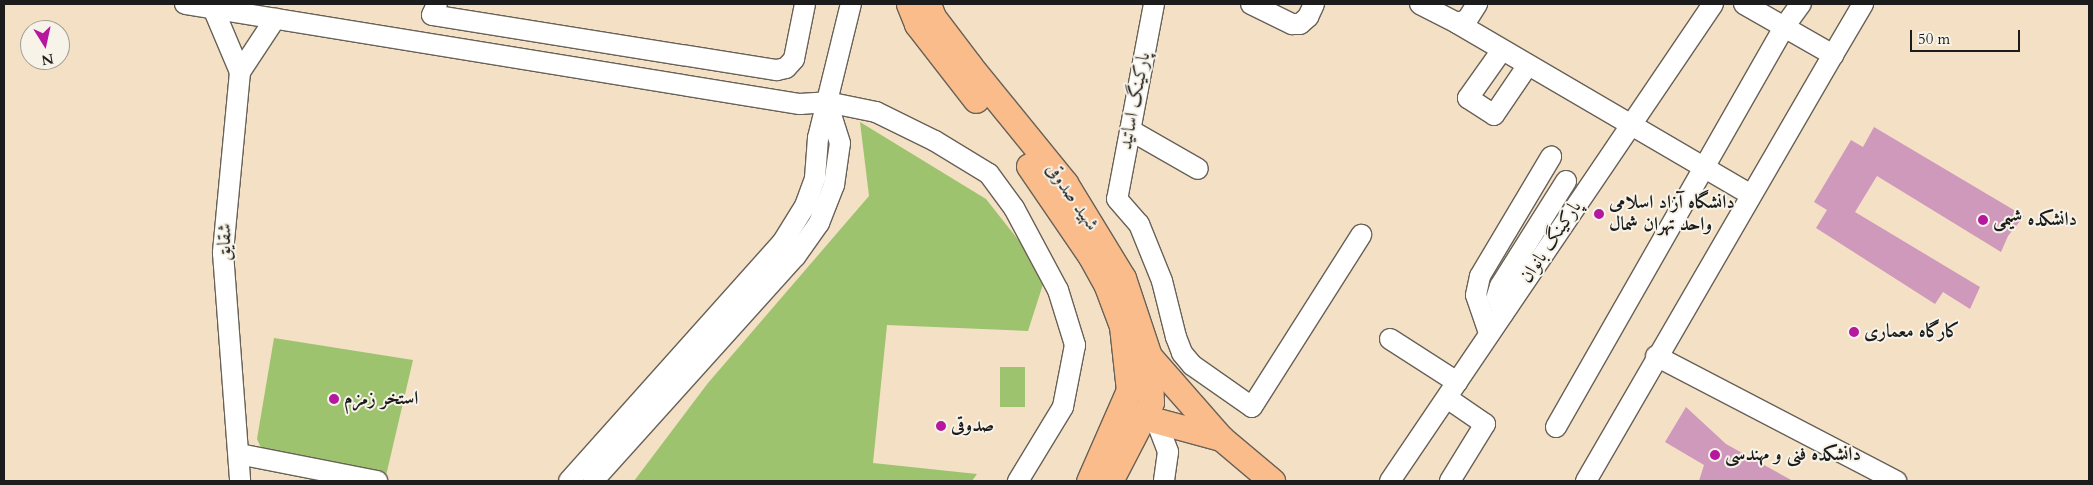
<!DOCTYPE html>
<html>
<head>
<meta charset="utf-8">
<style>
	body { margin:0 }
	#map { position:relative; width:2093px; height:485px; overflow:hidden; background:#f4e0c5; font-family:Cardo,Amiri,serif }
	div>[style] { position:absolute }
	.green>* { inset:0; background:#9dc36e; transform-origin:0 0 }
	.building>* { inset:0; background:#cf99bc }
	.roads { filter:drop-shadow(1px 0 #686157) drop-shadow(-1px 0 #686157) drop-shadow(0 1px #686157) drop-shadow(0 -1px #686157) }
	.minor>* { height:20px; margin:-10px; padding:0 10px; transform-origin:10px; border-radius:10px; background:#fff }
	.major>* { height:25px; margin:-12.5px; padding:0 12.5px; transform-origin:12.5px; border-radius:12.5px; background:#fabc8b }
	.dots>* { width:14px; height:14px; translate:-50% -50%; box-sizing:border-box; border:2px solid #f7f3e8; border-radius:50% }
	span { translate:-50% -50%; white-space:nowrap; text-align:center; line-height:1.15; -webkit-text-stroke:4px #f7f3e8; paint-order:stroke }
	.street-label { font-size:19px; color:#1c1c1c }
	.poi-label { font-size:19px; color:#1c1c1c; font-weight:700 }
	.left { translate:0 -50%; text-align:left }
	.frame { position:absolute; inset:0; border:5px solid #1c1c1c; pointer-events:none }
	.north { position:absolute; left:20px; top:20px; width:50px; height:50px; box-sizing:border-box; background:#f7f3e8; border:1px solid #9f9d96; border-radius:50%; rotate:170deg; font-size:14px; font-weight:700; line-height:20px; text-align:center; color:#1c1c1c }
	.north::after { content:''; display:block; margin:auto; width:18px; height:22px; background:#b5179e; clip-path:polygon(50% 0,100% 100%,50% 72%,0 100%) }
	.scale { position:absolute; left:1910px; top:30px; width:110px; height:22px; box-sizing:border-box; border:2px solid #1c1c1c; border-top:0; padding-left:6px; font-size:15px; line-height:18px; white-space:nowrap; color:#1c1c1c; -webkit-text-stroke:4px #f7f3e8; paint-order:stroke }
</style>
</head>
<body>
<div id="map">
	<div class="green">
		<div style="clip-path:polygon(860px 122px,986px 199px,1046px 275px,1028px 331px,887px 325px,873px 463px,977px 474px,972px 481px,634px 481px,708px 383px,869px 196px)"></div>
		<div style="clip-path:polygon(274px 338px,413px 360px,385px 480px,262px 450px,257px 439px)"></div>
		<div style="left:1000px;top:367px;width:25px;height:40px"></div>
	</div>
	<div class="building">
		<div style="clip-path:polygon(1874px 127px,2024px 216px,2008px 236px,2001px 252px,1877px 176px,1855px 212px,1980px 287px,1970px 309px,1943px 292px,1935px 304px,1816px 228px,1827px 210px,1814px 202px,1851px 140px,1863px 147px)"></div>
		<div style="clip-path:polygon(1686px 407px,1726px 444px,1793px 481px,1699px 481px,1704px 465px,1665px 442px)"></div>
	</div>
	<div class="roads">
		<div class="minor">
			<div style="left:185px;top:4px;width:623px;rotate:9.24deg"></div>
			<div style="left:800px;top:104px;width:27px;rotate:-4deg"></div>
			<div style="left:827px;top:102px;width:50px;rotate:11.5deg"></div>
			<div style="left:876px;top:112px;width:66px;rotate:26.2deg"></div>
			<div style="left:935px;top:141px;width:63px;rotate:31.4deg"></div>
			<div style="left:989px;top:174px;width:42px;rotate:53.7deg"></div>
			<div style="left:1014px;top:208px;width:93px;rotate:61.8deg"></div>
			<div style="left:1058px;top:290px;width:58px;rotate:72.8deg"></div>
			<div style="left:1075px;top:345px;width:63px;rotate:101deg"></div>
			<div style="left:1063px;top:407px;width:87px;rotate:121.3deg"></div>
			<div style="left:437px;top:4px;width:12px;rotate:114deg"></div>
			<div style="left:432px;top:15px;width:349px;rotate:9.1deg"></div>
			<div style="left:777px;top:70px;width:9px;rotate:-13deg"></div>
			<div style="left:786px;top:68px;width:12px;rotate:-48deg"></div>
			<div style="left:794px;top:59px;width:56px;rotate:-78.7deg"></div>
			<div style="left:1154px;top:4px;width:198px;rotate:100.7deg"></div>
			<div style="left:1117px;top:199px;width:33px;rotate:49deg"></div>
			<div style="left:1139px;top:224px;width:61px;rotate:68deg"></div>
			<div style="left:1162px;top:281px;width:58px;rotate:76deg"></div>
			<div style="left:1176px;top:337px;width:17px;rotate:69deg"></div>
			<div style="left:1182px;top:353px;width:16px;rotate:50deg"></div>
			<div style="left:1192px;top:365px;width:73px;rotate:35deg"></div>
			<div style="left:1252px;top:407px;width:204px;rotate:-57.6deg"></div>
			<div style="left:1251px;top:4px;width:46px;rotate:26deg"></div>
			<div style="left:1292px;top:24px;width:8px"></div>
			<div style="left:1300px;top:24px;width:11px;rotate:-41deg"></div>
			<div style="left:1308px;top:17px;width:14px;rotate:-65deg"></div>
			<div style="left:1420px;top:4px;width:42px;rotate:27.2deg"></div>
			<div style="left:1457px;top:23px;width:10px;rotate:-17deg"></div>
			<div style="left:1467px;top:20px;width:19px;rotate:-58deg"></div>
			<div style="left:1744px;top:4px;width:103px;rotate:29.8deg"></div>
			<div style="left:1833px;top:55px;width:59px;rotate:-59.5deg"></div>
			<div style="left:213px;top:8px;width:69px;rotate:67.1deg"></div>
			<div style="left:240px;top:72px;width:182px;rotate:95.4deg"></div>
			<div style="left:223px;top:253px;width:229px;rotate:85.7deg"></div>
			<div style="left:1457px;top:23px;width:339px;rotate:30.3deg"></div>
			<div style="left:1502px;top:50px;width:59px;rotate:125.3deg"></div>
			<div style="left:1468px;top:98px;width:31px;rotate:33deg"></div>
			<div style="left:1494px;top:115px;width:60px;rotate:-55.8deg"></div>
			<div style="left:240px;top:72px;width:64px;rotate:-56.6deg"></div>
			<div style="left:1130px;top:130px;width:78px;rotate:29.8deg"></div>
			<div style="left:1503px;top:314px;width:19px;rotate:-108deg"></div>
			<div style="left:1497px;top:296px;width:10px;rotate:-73deg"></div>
			<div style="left:1500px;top:286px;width:124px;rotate:-57.8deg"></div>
			<div style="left:1489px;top:333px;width:40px;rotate:-108.9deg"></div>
			<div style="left:1476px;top:295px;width:19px;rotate:-78deg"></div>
			<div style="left:1480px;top:276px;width:139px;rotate:-59.2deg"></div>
			<div style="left:1390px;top:339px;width:80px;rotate:32.7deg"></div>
			<div style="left:1656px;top:356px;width:271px;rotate:27.5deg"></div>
			<div style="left:1447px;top:398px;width:46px;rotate:34.4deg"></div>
			<div style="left:1485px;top:424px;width:67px;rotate:121.6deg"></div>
			<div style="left:1157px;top:423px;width:31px;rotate:69deg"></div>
			<div style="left:1168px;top:452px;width:29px;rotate:98deg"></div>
			<div style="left:1556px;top:427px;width:460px;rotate:-60.3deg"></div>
			<div style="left:1784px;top:27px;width:29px;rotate:-54deg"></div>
			<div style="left:239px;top:454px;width:141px;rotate:11.1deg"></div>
			<div style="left:569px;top:481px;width:319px;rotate:-48.2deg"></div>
			<div style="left:782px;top:243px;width:44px;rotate:-58.1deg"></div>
			<div style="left:805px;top:206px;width:30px;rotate:-70deg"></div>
			<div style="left:815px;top:178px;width:40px;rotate:-85.7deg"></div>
			<div style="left:818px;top:138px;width:138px;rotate:-76.2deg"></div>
			<div style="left:593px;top:481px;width:302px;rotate:-48deg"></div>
			<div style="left:795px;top:257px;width:42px;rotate:-54.8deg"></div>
			<div style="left:819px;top:223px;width:41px;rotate:-68.5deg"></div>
			<div style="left:834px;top:185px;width:42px;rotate:-81.9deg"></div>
			<div style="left:840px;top:143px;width:43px;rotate:-107.6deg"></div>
			<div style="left:1390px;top:481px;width:576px;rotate:-55.9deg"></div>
			<div style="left:1586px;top:481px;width:492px;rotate:-59.9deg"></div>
		</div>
		<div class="major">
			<div style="left:909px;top:4px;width:22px;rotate:68deg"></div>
			<div style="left:917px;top:24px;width:96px;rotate:52.2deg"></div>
			<div style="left:928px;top:4px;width:14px;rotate:69deg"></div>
			<div style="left:933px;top:17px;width:61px;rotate:52.9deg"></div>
			<div style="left:970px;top:66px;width:151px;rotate:50.9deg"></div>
			<div style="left:1065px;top:183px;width:111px;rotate:58.6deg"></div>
			<div style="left:1123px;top:278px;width:82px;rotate:71.6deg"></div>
			<div style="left:1149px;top:356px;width:46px;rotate:87.5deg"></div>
			<div style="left:1151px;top:402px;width:89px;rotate:117.4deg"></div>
			<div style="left:1029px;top:166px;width:108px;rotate:55.6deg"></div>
			<div style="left:1090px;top:255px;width:35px;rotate:61deg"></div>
			<div style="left:1107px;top:286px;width:43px;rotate:69.4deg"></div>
			<div style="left:1122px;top:326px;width:64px;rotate:83.8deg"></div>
			<div style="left:1129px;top:390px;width:99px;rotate:113.7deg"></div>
			<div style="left:1149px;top:356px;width:109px;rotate:48.7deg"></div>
			<div style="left:1221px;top:438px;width:67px;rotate:40.1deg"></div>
			<div style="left:1143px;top:417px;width:81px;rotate:15.1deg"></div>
		</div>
	</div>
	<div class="dots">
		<div style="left:1599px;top:214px;background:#b5179e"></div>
		<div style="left:1983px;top:220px;background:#b5179e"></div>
		<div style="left:1854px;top:332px;background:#b5179e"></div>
		<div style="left:334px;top:399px;background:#b5179e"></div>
		<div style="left:941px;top:426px;background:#b5179e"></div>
		<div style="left:1715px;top:455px;background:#b5179e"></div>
	</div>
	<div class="street-label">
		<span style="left:1135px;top:101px;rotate:-79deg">پارکینگ اساتید</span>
		<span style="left:1072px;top:197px;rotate:55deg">شهید صدوقی</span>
		<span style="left:225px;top:242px;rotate:-89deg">شقایق</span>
		<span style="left:1551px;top:242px;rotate:-56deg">پارکینگ بانوان</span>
	</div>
	<div class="poi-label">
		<span class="left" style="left:1609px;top:214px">دانشگاه آزاد اسلامی<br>واحد تهران شمال</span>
		<span class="left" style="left:1993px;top:220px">دانشکده شیمی</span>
		<span class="left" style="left:1864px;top:332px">کارگاه معماری</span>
		<span class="left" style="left:344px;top:399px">استخر زمزم</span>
		<span class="left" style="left:951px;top:426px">صدوقی</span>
		<span class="left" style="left:1725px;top:455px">دانشکده فنی و مهندسی</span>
	</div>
	<div class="frame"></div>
	<div class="north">N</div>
	<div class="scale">50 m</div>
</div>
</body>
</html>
